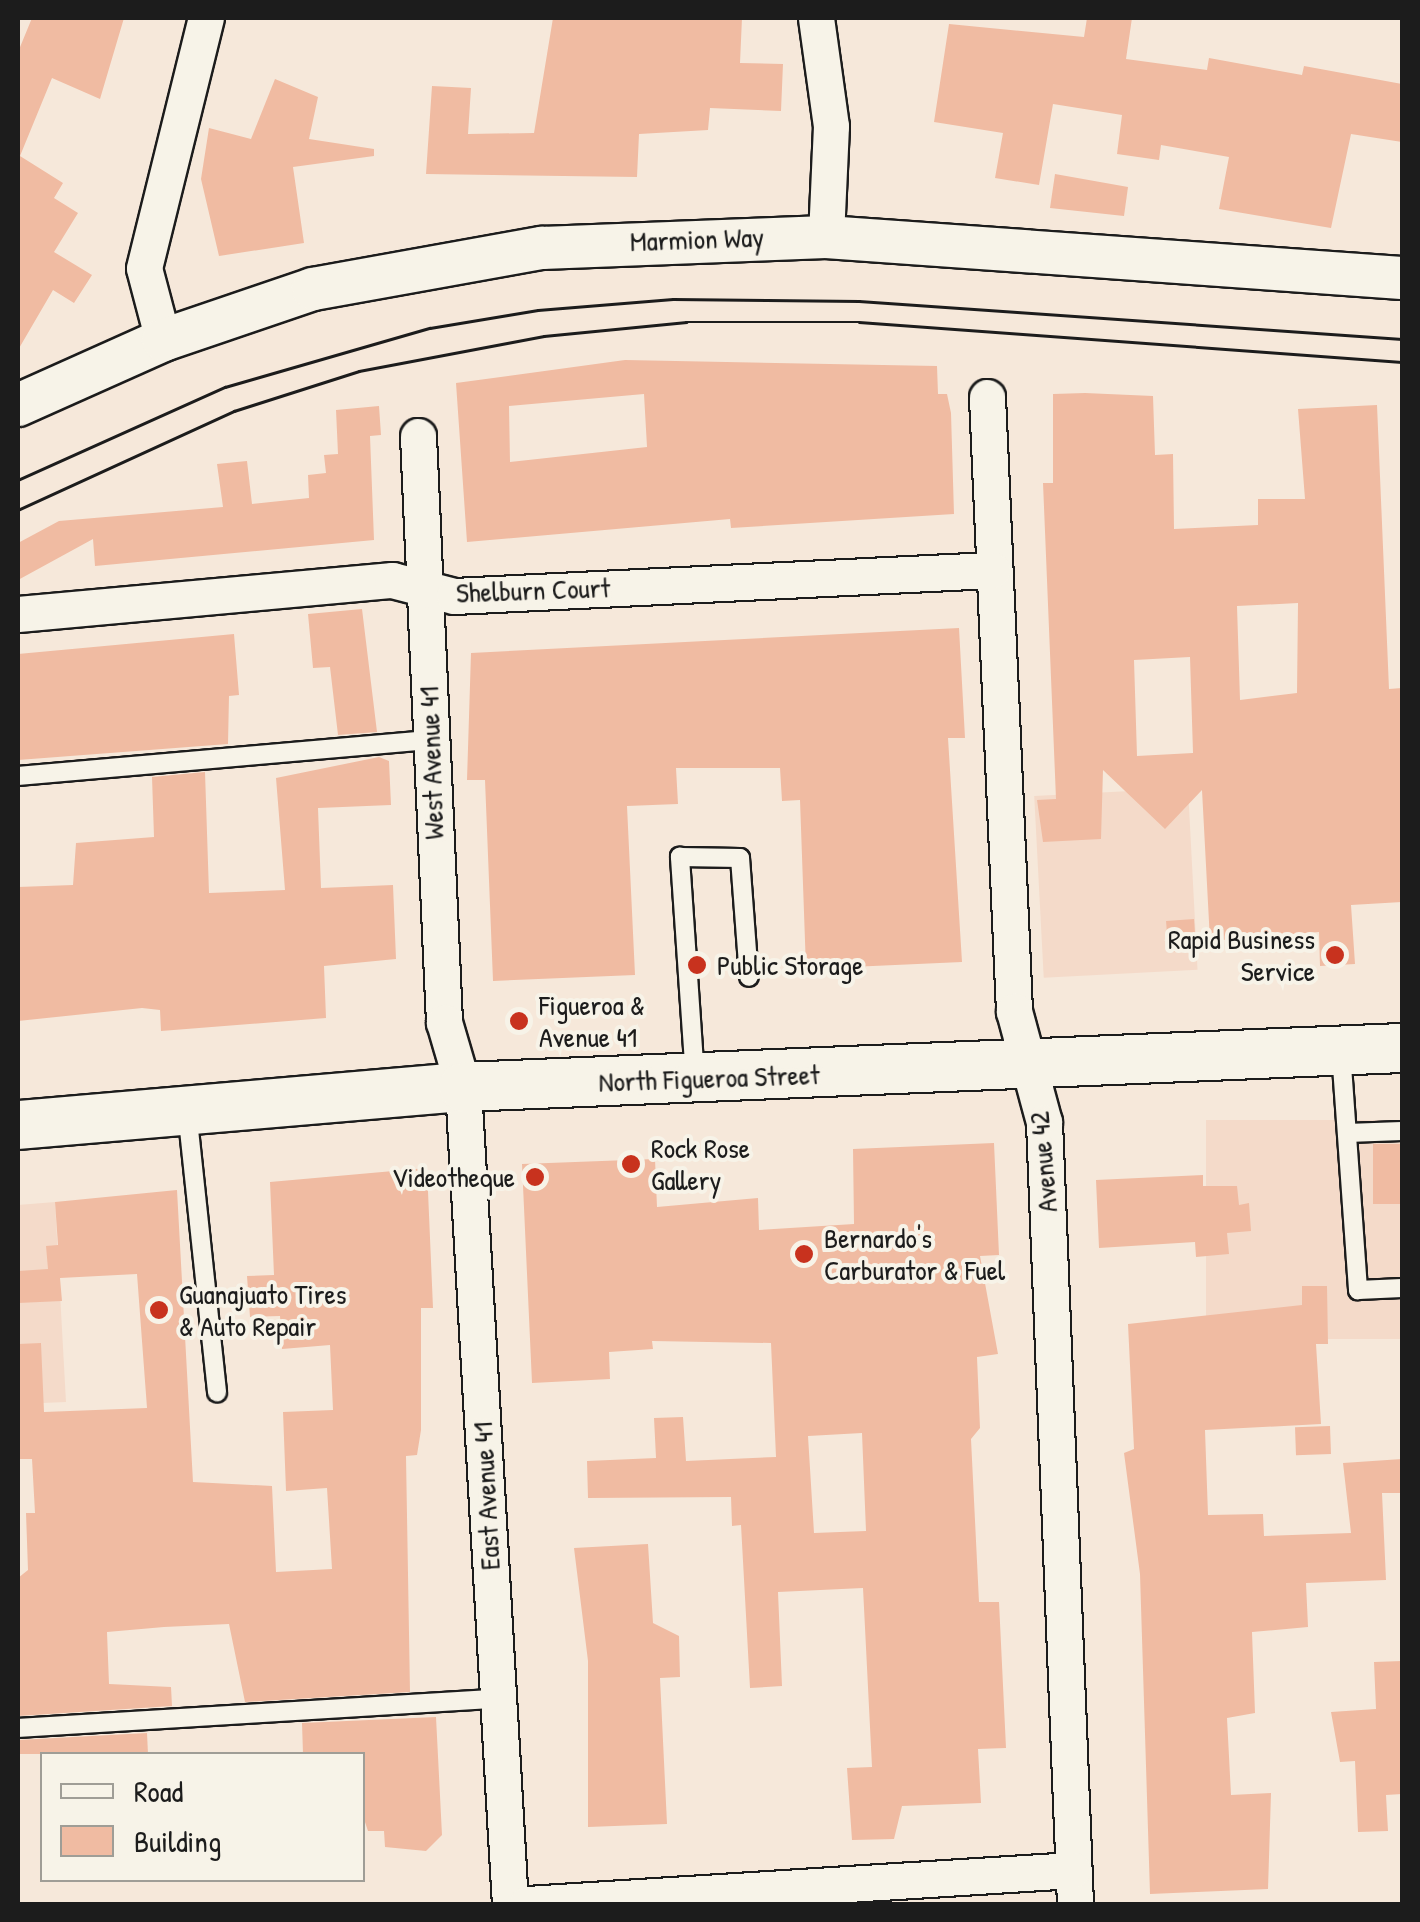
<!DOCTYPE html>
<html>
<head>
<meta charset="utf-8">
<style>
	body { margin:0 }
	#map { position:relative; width:1420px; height:1922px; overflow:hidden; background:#f6e8da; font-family:"Patrick Hand",sans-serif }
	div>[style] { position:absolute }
	.built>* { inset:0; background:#f4dac9; transform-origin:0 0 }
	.building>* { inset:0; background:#f0bba2; transform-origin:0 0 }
	.roads { filter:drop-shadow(2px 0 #1c1c1c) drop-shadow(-2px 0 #1c1c1c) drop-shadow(0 2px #1c1c1c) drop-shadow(0 -2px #1c1c1c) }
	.service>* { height:18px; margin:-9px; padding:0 9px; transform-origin:9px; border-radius:9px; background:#f7f3e8 }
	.minor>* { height:35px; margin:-17.5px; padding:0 17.5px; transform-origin:17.5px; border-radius:17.5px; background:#f7f3e8 }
	.tertiary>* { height:42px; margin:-21px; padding:0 21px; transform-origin:21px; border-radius:21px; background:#f7f3e8 }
	.secondary>* { height:48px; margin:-24px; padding:0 24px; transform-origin:24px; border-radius:24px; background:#f7f3e8 }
	.tram>* { height:2.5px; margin:-1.25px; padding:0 1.25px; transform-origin:1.25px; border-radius:1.25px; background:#1c1c1c }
	.dots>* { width:28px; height:28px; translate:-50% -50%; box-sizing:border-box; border:5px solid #f7f3e8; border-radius:50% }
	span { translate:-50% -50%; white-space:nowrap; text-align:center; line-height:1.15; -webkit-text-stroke:8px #f7f3e8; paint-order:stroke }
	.street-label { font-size:28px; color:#1c1c1c }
	.poi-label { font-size:28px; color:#1c1c1c }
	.right { translate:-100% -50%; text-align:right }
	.left { translate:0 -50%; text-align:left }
	.frame { position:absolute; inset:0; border:20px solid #1c1c1c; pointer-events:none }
	.legend { position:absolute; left:40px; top:1752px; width:325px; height:130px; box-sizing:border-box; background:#f7f3e8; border:2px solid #9f9d96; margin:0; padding:12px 18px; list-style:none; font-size:30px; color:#1c1c1c }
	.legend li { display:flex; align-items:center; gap:20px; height:50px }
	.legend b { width:50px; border:2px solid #9f9d96 }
</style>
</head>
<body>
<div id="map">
	<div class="built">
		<div style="left:1188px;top:788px;width:182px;height:154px;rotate:87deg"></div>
		<div style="left:1402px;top:1120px;width:219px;height:196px;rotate:90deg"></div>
		<div style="clip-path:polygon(55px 1202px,66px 1402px,18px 1404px,18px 1205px)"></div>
	</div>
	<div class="building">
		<div style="clip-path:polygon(32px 18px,124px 18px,100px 99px,52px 78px,20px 156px,63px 183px,54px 198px,78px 213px,54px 252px,92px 275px,74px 303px,53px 290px,18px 350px,18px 52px)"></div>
		<div style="clip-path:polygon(553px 18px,742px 18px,740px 63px,783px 64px,781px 111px,710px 108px,708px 130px,639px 134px,637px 177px,426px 174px,432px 86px,471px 88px,468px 134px,534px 133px)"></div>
		<div style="clip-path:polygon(1087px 18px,1132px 18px,1126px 59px,1207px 70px,1209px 58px,1302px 75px,1304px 66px,1402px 84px,1402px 142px,1351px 134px,1331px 228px,1219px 209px,1229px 157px,1161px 145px,1159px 160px,1117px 154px,1122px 115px,1053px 104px,1039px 185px,995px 178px,1003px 133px,934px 122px,949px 24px,1084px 37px)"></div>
		<div style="clip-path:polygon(275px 79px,318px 97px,309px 139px,374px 149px,374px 156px,293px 167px,304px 243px,219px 256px,201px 179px,209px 128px,251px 139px)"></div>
		<div style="clip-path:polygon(1055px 174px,1128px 187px,1124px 216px,1050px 208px)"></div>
		<div style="clip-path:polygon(evenodd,625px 360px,937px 366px,938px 394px,947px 394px,951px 413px,954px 514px,731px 528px,730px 519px,467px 542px,456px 383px,625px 360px,644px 394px,647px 447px,510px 462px,509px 406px,644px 394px)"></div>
		<div style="clip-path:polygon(evenodd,1085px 393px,1153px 396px,1155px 455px,1173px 454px,1174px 529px,1258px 525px,1258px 499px,1305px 499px,1298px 409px,1377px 405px,1389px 689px,1402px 688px,1402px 902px,1351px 905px,1355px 964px,1320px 966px,1319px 932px,1210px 941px,1202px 790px,1165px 829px,1103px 770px,1101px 839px,1043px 842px,1037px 800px,1056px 799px,1043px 483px,1053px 483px,1053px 394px,1085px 393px,1298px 603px,1297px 693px,1240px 700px,1237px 606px,1298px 603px,1085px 393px,1190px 657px,1193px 753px,1137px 756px,1134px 660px,1190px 657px)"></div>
		<div style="clip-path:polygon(379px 406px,381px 435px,370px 436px,374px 540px,95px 566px,93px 539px,18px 580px,18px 543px,59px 521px,223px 507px,217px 464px,247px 461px,252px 504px,309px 498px,308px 475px,326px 473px,324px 455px,338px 454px,336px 410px)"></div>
		<div style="clip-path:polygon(362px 609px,377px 732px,338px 735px,330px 667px,313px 668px,308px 614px)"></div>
		<div style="clip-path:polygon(959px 628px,965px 738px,948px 738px,962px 962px,806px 969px,800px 800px,782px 801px,780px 768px,676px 768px,678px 804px,627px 806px,635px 975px,493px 981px,485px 780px,467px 780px,471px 653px)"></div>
		<div style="clip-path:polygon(234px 634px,239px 695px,229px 696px,228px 744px,18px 760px,18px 654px)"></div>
		<div style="clip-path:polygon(379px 757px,389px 761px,391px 805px,318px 808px,321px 888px,393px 885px,396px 959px,324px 966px,326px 1018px,161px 1031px,160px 1010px,142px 1008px,18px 1021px,18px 887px,73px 885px,76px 843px,154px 837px,152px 777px,205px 772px,209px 893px,285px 890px,276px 778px)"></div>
		<div style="left:1194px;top:919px;width:31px;height:28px;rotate:86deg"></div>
		<div style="clip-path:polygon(evenodd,994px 1143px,999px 1255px,980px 1256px,998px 1354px,977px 1357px,980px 1428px,971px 1439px,979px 1602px,999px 1602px,1006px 1748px,978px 1749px,981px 1803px,902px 1806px,894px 1839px,852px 1840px,847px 1768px,872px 1767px,863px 1588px,778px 1592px,782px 1686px,750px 1688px,741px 1525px,732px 1526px,731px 1497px,588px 1498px,587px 1461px,656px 1458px,654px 1418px,683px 1417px,686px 1461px,776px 1457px,771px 1343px,652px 1341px,653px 1349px,609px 1352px,610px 1379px,532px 1383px,522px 1164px,655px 1159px,657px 1207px,758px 1198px,759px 1230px,854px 1224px,853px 1149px,994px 1143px,862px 1433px,866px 1531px,814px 1533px,808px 1436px,862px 1433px)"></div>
		<div style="left:1402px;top:1144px;width:60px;height:29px;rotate:90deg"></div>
		<div style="clip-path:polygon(427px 1168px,433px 1308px,421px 1308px,421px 1430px,417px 1455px,406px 1456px,410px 1692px,245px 1702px,229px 1624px,164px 1627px,107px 1632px,109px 1684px,171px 1687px,172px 1706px,18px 1716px,18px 1578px,28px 1570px,26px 1513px,35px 1513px,32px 1459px,18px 1459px,18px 1344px,41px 1343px,44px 1412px,147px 1408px,137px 1274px,60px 1278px,62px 1301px,18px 1303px,18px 1271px,48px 1269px,46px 1246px,58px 1245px,55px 1202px,177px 1190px,193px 1482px,272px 1486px,276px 1572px,332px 1569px,327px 1488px,286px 1491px,283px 1412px,333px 1410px,330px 1345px,282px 1349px,280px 1316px,250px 1317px,247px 1276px,274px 1275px,270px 1182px)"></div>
		<div style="clip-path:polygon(1203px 1175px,1203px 1186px,1237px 1186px,1239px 1205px,1249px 1203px,1251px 1231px,1227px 1233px,1229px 1254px,1196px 1257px,1195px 1242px,1099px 1248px,1096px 1180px)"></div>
		<div style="clip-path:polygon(1302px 1286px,1327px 1286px,1328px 1344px,1316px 1344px,1321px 1424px,1205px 1430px,1208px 1515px,1263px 1514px,1264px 1536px,1351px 1533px,1343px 1463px,1402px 1459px,1402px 1493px,1382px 1493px,1386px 1580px,1306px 1583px,1308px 1627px,1252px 1632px,1255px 1713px,1227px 1718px,1231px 1795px,1271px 1793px,1268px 1889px,1150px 1894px,1140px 1574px,1124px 1453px,1134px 1449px,1128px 1324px,1302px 1305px)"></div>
		<div style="left:1330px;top:1426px;width:28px;height:35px;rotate:88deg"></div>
		<div style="clip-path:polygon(648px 1544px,653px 1623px,679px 1636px,680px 1677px,660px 1678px,667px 1824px,588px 1827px,588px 1661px,574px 1548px)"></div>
		<div style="clip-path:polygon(1402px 1661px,1402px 1794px,1386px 1795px,1388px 1831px,1358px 1832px,1355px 1761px,1340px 1762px,1331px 1712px,1376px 1709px,1374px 1662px)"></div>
		<div style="clip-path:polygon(436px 1717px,442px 1835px,426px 1851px,385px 1847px,384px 1831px,368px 1831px,362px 1813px,362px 1754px,303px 1754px,302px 1723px)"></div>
		<div style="clip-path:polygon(147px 1733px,148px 1754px,18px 1754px,18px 1740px)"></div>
	</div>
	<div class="roads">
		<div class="service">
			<div style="left:18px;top:776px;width:412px;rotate:-5deg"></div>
			<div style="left:1341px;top:1052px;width:239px;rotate:85.9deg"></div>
			<div style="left:1358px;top:1290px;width:44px;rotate:-2.6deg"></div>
			<div style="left:695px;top:1078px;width:222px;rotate:-93.9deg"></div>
			<div style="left:680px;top:857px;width:60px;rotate:1deg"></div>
			<div style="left:740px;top:858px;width:119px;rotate:85.7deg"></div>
			<div style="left:187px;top:1111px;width:283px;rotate:83.9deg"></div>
			<div style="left:1347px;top:1133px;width:55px;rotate:-2.1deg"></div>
			<div style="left:18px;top:1728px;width:481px;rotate:-3.5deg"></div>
		</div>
		<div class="minor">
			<div style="left:816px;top:18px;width:109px;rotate:82.1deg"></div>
			<div style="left:831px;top:126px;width:111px;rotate:92.6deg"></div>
			<div style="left:163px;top:340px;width:74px;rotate:-104.8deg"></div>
			<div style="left:144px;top:268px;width:258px;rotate:-76.1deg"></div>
			<div style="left:987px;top:397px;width:615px;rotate:87.48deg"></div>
			<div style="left:1014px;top:1011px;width:115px;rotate:74.9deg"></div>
			<div style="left:1044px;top:1122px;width:783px;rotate:87.73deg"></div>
			<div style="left:418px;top:436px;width:587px;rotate:87.46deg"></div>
			<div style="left:444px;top:1022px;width:68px;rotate:73.7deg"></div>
			<div style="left:463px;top:1087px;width:818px;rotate:86.71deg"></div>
			<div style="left:18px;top:614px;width:376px;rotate:-5.2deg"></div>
			<div style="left:392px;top:580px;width:64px;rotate:14.5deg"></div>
			<div style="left:454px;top:596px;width:539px;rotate:-2.77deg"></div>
			<div style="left:527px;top:1904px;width:547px;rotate:-3.56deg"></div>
		</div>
		<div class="tertiary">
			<div style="left:18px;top:405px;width:159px;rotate:-24.1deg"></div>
			<div style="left:163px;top:340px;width:158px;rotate:-18.8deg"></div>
			<div style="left:313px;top:289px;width:233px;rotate:-10.2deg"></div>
			<div style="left:542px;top:248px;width:284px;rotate:-2.2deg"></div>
			<div style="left:826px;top:237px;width:577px;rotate:4.07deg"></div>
		</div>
		<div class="secondary">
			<div style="left:18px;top:1125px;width:447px;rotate:-4.9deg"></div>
			<div style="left:463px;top:1087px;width:940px;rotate:-2.38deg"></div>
		</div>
	</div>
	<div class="tram">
		<div style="left:18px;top:480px;width:227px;rotate:-24.2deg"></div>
		<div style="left:225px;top:387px;width:213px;rotate:-16.1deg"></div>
		<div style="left:430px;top:328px;width:109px;rotate:-9.5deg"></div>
		<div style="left:538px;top:310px;width:135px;rotate:-4.7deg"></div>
		<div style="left:673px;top:299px;width:186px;rotate:0.6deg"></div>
		<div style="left:859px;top:301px;width:544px;rotate:4deg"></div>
		<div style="left:18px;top:510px;width:238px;rotate:-24.6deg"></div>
		<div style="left:234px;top:411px;width:131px;rotate:-17.7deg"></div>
		<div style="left:359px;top:371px;width:188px;rotate:-10.7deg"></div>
		<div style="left:544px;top:336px;width:143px;rotate:-5.6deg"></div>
		<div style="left:686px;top:322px;width:173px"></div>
		<div style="left:859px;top:322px;width:544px;rotate:4.21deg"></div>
	</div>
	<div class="dots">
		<div style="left:1335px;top:955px;background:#c8321e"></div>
		<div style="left:697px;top:965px;background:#c8321e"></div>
		<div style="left:519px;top:1021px;background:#c8321e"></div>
		<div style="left:631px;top:1164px;background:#c8321e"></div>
		<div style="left:535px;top:1177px;background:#c8321e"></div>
		<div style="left:804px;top:1254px;background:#c8321e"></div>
		<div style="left:159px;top:1310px;background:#c8321e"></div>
	</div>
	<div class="street-label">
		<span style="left:697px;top:239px;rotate:-2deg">Marmion Way</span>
		<span style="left:533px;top:590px;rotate:-2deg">Shelburn Court</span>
		<span style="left:431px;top:763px;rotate:-92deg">West Avenue 41</span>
		<span style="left:709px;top:1078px;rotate:-2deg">North Figueroa Street</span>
		<span style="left:1043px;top:1162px;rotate:-95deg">Avenue 42</span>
		<span style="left:486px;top:1496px;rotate:-93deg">East Avenue 41</span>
	</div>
	<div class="poi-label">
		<span class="right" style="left:1315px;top:955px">Rapid Business<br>Service</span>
		<span class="left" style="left:717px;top:965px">Public Storage</span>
		<span class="left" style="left:539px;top:1021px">Figueroa &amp;<br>Avenue 41</span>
		<span class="left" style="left:651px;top:1164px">Rock Rose<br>Gallery</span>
		<span class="right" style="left:515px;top:1177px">Videotheque</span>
		<span class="left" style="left:824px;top:1254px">Bernardo's<br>Carburator &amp; Fuel</span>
		<span class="left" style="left:179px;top:1310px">Guanajuato Tires<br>&amp; Auto Repair</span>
	</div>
	<div class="frame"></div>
	<ul class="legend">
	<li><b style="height:12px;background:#f7f3e8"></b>Road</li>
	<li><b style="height:28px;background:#f0bba2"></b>Building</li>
	</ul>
</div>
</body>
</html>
